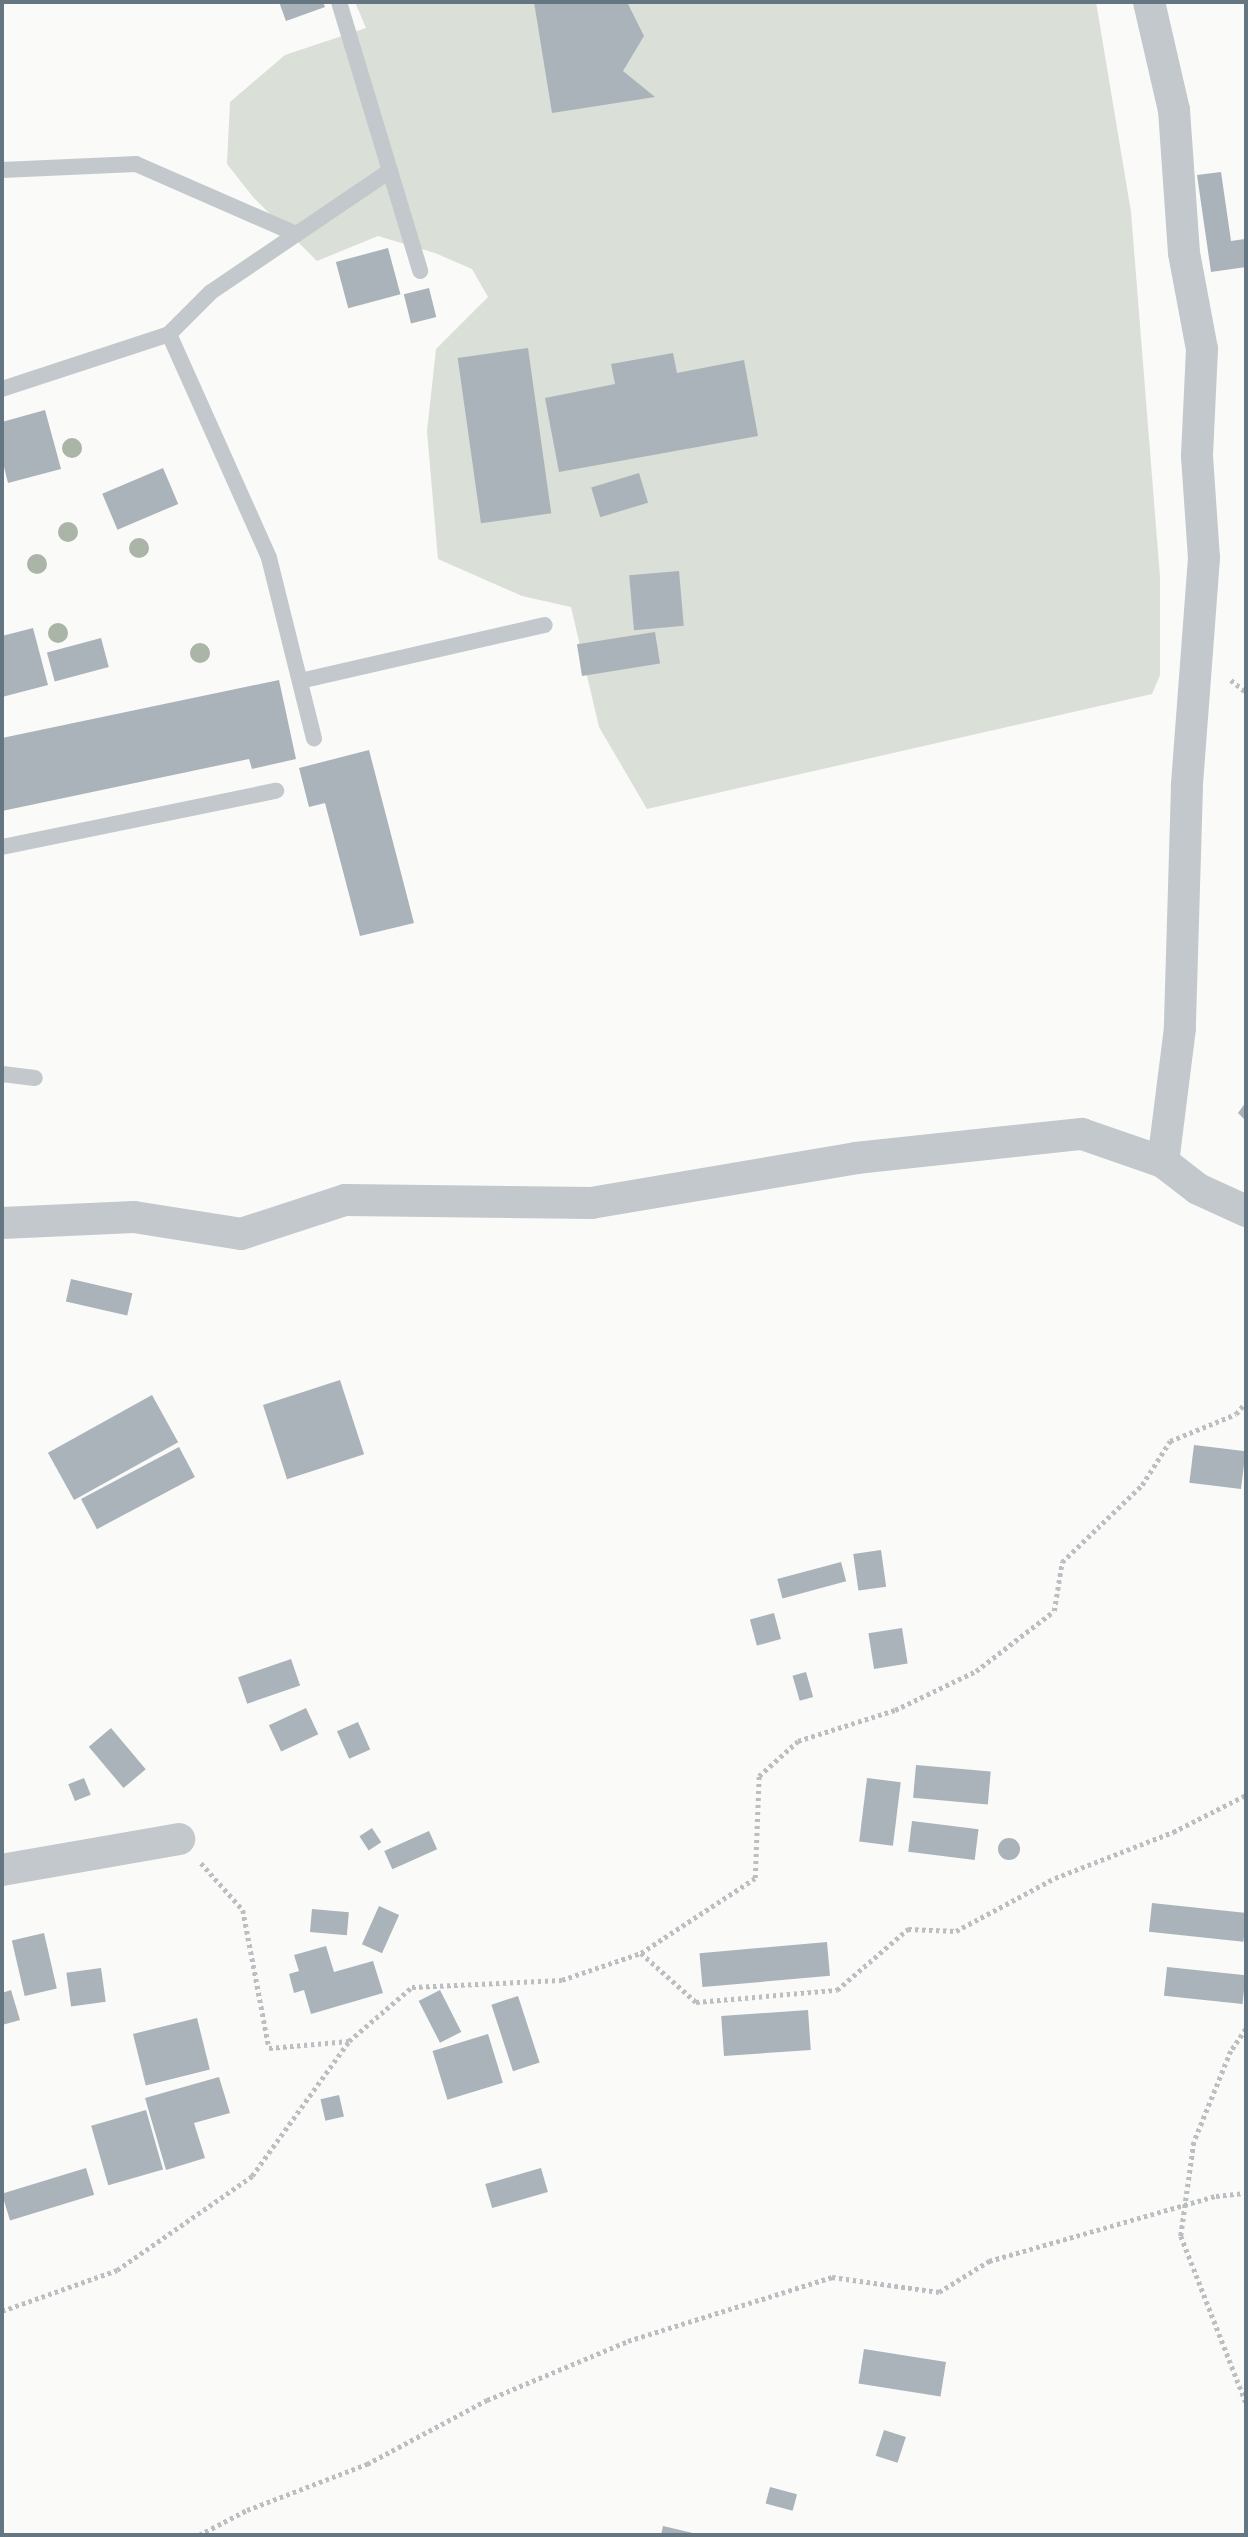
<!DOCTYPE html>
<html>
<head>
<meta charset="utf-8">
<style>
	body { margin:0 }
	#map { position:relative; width:1248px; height:2537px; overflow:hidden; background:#fafaf8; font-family:"Titillium Web",sans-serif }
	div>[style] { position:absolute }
	.green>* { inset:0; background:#dadfd7 }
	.building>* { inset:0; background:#aab3b9; transform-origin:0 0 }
	.round { border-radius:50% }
	.path>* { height:4.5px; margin-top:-2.25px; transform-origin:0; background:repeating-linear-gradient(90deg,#bbbfc2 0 3.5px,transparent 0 7px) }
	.lane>* { height:16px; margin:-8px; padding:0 8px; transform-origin:8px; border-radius:8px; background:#c3c8cc }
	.street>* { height:32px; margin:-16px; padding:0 16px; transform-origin:16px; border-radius:16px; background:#c3c8cc }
	.trees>* { width:20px; height:20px; margin:-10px; border-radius:50%; background:#aab4a7 }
	span { translate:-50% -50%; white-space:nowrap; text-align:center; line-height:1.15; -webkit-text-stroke:7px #fff; paint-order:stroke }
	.frame { position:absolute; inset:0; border:4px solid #657683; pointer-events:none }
</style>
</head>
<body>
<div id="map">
	<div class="green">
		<div style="clip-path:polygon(355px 2px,1096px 2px,1131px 212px,1160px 577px,1160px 675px,1152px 694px,647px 809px,599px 727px,571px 607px,522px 596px,438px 559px,427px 431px,436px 349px,488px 297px,472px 269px,435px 253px,378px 236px,317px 261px,253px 197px,227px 164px,230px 102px,285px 55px,366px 28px)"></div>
	</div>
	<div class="building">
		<div style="clip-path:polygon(279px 2px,323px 2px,325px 7px,286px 21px)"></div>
		<div style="clip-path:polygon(534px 2px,627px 2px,644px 36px,623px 71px,655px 97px,552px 113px)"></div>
		<div style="clip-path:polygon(1221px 172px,1231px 241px,1245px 239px,1246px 267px,1211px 272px,1197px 175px)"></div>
		<div style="left:388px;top:248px;width:48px;height:54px;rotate:75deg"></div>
		<div style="left:429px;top:288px;width:30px;height:26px;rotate:76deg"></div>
		<div style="left:528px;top:348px;width:167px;height:71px;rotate:82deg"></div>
		<div style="clip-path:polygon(673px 353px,677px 373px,744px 360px,758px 436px,559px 472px,545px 398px,615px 384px,611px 364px)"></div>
		<div style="clip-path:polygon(45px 410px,61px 469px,8px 483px,2px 459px,2px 422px)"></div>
		<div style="left:163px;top:468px;width:39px;height:66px;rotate:67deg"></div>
		<div style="left:639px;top:473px;width:31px;height:50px;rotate:73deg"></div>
		<div style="left:679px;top:571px;width:55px;height:50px;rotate:85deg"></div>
		<div style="clip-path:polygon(33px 628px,48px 685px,2px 697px,2px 636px)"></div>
		<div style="left:655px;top:632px;width:32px;height:79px;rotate:81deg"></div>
		<div style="left:101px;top:638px;width:30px;height:56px;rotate:75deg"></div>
		<div style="clip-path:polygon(279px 680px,296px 759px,252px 769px,249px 759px,2px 811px,2px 738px)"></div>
		<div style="clip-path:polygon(369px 750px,414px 923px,360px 936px,325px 803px,309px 807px,299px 768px)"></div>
		<div style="clip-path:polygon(1246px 1102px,1246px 1121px,1238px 1113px)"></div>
		<div style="left:71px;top:1279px;width:63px;height:23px;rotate:13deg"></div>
		<div style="left:340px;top:1380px;width:78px;height:81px;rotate:72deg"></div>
		<div style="left:152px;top:1395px;width:54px;height:119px;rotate:61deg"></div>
		<div style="left:1194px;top:1445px;width:52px;height:38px;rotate:7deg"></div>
		<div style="left:179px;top:1447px;width:34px;height:111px;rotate:62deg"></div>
		<div style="left:881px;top:1550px;width:37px;height:28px;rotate:82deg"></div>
		<div style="left:841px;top:1562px;width:20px;height:66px;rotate:75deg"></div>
		<div style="left:774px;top:1613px;width:27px;height:25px;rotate:75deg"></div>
		<div style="left:902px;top:1628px;width:36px;height:34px;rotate:81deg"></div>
		<div style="left:291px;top:1659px;width:28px;height:56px;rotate:71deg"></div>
		<div style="left:806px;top:1672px;width:26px;height:14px;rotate:74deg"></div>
		<div style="left:306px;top:1708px;width:29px;height:41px;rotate:65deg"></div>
		<div style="left:358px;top:1722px;width:30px;height:23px;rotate:66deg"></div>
		<div style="left:111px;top:1728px;width:54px;height:29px;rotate:50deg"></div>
		<div style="left:916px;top:1765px;width:75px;height:33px;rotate:5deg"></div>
		<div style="left:84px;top:1778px;width:18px;height:17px;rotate:68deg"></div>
		<div style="left:867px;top:1778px;width:34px;height:64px;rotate:7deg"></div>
		<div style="left:912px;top:1821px;width:67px;height:31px;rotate:7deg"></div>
		<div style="left:372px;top:1828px;width:17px;height:15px;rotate:57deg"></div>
		<div style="left:429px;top:1831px;width:20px;height:49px;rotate:66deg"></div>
		<div class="round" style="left:998px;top:1838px;width:22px;height:22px"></div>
		<div style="left:1152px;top:1903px;width:95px;height:29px;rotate:6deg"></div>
		<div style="left:379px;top:1906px;width:22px;height:42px;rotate:24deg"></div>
		<div style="left:312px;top:1909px;width:37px;height:23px;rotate:5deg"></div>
		<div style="left:44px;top:1933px;width:57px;height:33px;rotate:77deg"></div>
		<div style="left:827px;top:1942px;width:34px;height:128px;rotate:85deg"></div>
		<div style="clip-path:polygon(326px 1946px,334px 1972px,373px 1961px,383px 1993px,311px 2014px,304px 1990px,294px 1993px,289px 1974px,299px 1971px,294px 1955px)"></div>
		<div style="left:1167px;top:1967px;width:79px;height:29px;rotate:6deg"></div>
		<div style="left:101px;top:1968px;width:34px;height:35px;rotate:82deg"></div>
		<div style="clip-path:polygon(11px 1990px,20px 2020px,2px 2025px,2px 1993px)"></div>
		<div style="left:440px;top:1990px;width:47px;height:24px;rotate:63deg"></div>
		<div style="left:518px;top:1996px;width:70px;height:28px;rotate:72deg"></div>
		<div style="left:808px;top:2010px;width:40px;height:87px;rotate:86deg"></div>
		<div style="left:197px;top:2018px;width:53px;height:66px;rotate:76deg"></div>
		<div style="left:488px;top:2034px;width:51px;height:58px;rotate:73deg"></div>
		<div style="clip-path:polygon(219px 2077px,230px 2113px,194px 2123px,205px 2158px,166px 2170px,145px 2098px)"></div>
		<div style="left:339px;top:2095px;width:22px;height:19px;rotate:77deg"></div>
		<div style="left:146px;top:2110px;width:62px;height:57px;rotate:74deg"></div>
		<div style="left:86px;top:2168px;width:28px;height:88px;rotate:73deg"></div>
		<div style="left:541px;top:2168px;width:25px;height:58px;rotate:74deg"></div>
		<div style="left:864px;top:2349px;width:83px;height:35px;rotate:9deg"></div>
		<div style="left:884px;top:2430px;width:23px;height:27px;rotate:18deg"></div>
		<div style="left:770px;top:2487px;width:28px;height:17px;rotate:15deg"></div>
		<div style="clip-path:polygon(663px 2526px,697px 2534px,697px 2535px,661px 2535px)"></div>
	</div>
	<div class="path">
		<div style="left:1231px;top:680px;width:19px;rotate:39deg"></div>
		<div style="left:201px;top:1863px;width:63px;rotate:48.2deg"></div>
		<div style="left:243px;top:1910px;width:140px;rotate:79.3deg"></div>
		<div style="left:269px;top:2048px;width:80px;rotate:-5deg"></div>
		<div style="left:349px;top:2041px;width:83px;rotate:-40.6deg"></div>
		<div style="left:412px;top:1987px;width:150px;rotate:-2.7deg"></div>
		<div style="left:562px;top:1980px;width:83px;rotate:-18.9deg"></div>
		<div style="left:641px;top:1953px;width:136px;rotate:-33.3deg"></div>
		<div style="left:755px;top:1878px;width:102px;rotate:-87.8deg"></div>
		<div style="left:759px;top:1776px;width:52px;rotate:-41.9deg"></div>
		<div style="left:798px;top:1741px;width:102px;rotate:-17.7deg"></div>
		<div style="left:895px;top:1710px;width:90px;rotate:-25.7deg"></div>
		<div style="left:976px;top:1671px;width:98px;rotate:-37.6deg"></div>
		<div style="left:1054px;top:1611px;width:50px;rotate:-80.7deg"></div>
		<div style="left:1062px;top:1562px;width:111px;rotate:-43.9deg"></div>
		<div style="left:1142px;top:1485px;width:52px;rotate:-57.5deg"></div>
		<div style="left:1170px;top:1441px;width:71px;rotate:-22.2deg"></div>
		<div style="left:1236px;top:1414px;width:16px;rotate:-50deg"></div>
		<div style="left:641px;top:1953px;width:74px;rotate:41.7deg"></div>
		<div style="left:696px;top:2002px;width:142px;rotate:-4.9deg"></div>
		<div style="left:837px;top:1990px;width:94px;rotate:-40.7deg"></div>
		<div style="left:908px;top:1929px;width:48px;rotate:2.4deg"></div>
		<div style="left:956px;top:1931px;width:112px;rotate:-28.2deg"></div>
		<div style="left:1055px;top:1878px;width:127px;rotate:-21.3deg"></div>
		<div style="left:1173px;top:1832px;width:82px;rotate:-26.9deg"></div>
		<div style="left:1246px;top:2029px;width:27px;rotate:124deg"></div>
		<div style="left:1231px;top:2051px;width:98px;rotate:112.1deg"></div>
		<div style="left:1194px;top:2142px;width:95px;rotate:97.9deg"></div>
		<div style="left:1181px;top:2236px;width:179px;rotate:68.7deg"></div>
		<div style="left:2px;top:2311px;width:122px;rotate:-19.6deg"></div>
		<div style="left:117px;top:2270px;width:165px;rotate:-34.8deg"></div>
		<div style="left:252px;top:2176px;width:166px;rotate:-54.3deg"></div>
		<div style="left:199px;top:2535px;width:54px;rotate:-27.5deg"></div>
		<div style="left:247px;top:2510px;width:129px;rotate:-21deg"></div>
		<div style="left:367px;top:2464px;width:136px;rotate:-28.1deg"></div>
		<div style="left:487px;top:2400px;width:153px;rotate:-22.7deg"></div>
		<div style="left:628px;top:2341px;width:214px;rotate:-17.4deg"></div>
		<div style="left:832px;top:2277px;width:108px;rotate:8deg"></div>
		<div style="left:939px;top:2292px;width:59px;rotate:-31.8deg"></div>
		<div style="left:989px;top:2261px;width:236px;rotate:-16deg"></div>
		<div style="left:1216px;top:2196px;width:30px;rotate:-6deg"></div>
	</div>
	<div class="lane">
		<div style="left:339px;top:2px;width:281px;rotate:73.2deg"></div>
		<div style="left:2px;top:170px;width:134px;rotate:-2.6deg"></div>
		<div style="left:136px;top:164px;width:175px;rotate:23.6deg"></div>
		<div style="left:169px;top:334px;width:245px;rotate:65.9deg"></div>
		<div style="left:269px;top:558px;width:186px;rotate:76deg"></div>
		<div style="left:2px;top:389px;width:176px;rotate:-18.2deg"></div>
		<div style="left:169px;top:334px;width:59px;rotate:-45deg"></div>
		<div style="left:211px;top:292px;width:216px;rotate:-34.1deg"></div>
		<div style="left:300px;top:681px;width:251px;rotate:-12.9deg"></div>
		<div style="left:2px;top:847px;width:280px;rotate:-11.6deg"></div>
		<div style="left:2px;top:1074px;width:33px;rotate:7deg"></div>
	</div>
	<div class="street">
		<div style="left:1149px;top:2px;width:111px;rotate:77deg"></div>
		<div style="left:1174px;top:110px;width:143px;rotate:86deg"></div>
		<div style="left:1184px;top:253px;width:98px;rotate:79.4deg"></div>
		<div style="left:1202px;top:349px;width:107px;rotate:92.7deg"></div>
		<div style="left:1197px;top:456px;width:102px;rotate:86.1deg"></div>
		<div style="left:1204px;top:558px;width:229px;rotate:94.3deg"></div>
		<div style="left:1187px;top:786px;width:242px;rotate:91.7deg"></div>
		<div style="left:1180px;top:1028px;width:135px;rotate:97.2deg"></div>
		<div style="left:2px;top:1223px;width:132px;rotate:-2.6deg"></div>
		<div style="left:134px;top:1217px;width:108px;rotate:9deg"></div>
		<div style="left:241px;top:1234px;width:109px;rotate:-18.1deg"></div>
		<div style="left:345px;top:1200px;width:246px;rotate:0.7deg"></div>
		<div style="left:591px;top:1203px;width:269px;rotate:-9.6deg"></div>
		<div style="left:856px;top:1158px;width:227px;rotate:-6.1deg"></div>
		<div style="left:1082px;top:1134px;width:86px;rotate:19.1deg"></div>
		<div style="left:1163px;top:1162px;width:44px;rotate:37.6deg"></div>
		<div style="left:1198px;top:1189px;width:53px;rotate:24.6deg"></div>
		<div style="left:2px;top:1870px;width:180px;rotate:-9.9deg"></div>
	</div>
	<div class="trees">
		<div style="left:72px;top:448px"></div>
		<div style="left:68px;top:532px"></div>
		<div style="left:139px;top:548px"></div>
		<div style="left:37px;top:564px"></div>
		<div style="left:58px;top:633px"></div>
		<div style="left:200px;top:653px"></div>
	</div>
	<div class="frame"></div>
</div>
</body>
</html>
